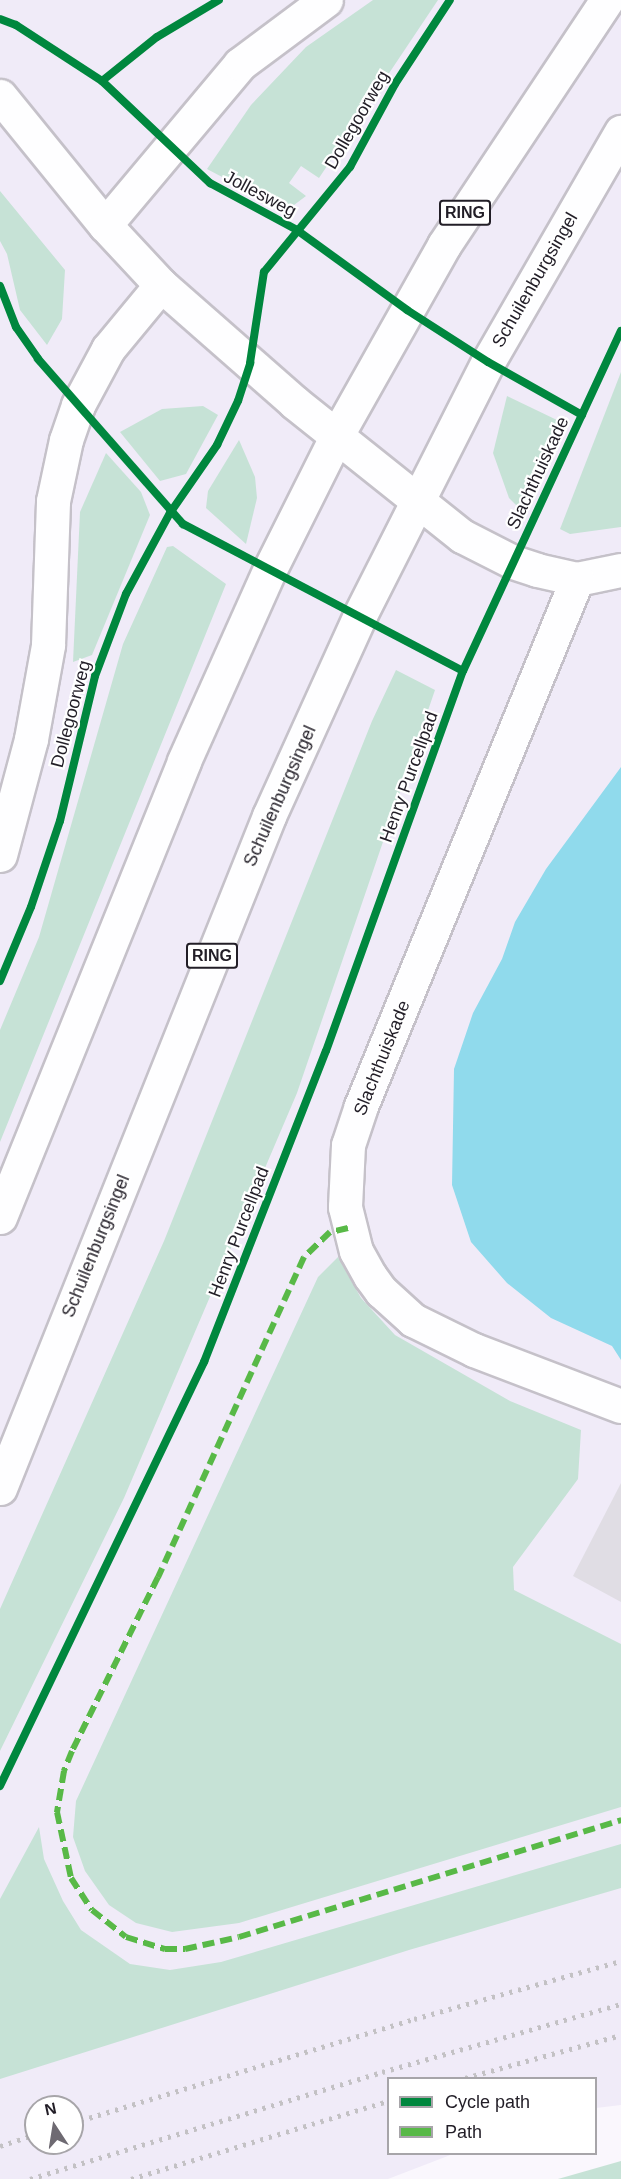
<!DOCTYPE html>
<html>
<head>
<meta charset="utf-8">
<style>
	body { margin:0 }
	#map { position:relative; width:621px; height:2179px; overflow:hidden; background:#faf7fd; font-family:Arial,sans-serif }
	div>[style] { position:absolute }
	.built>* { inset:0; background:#f0ebf8 }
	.green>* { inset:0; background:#c6e2d6 }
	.water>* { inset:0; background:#90daec }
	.building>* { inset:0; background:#e0dde4 }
	.roads { filter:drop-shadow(2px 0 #c5c1c9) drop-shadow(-2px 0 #c5c1c9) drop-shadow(0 2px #c5c1c9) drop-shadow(0 -2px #c5c1c9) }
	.minor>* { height:33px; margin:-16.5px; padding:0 16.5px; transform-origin:16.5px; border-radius:16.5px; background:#fefeff }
	.primary>* { height:33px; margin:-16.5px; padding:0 16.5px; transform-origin:16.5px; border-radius:16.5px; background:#fefeff }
	.rail>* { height:4.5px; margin-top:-2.25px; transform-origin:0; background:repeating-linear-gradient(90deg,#c3c1c4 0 3px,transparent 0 9px) }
	.quiet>* { height:6px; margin-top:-3px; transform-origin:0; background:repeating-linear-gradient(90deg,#58b947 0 12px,transparent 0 18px) }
	.cycleway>* { height:8px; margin:-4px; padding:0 4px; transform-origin:4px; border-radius:4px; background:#00873e }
	span { translate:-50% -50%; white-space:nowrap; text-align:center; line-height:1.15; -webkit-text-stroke:4.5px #fff; paint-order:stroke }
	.shield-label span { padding:2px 4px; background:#fff; border:2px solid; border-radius:4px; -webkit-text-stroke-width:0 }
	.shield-label { font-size:16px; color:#221e27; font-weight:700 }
	.street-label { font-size:18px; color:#221e27 }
	.legend { position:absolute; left:387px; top:2077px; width:210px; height:78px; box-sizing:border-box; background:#fff; border:2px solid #a7a5a9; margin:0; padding:8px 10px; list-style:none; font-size:18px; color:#221e27 }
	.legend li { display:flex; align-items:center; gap:12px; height:30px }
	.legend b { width:30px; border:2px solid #a7a5a9 }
	.north { position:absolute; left:24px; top:2095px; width:60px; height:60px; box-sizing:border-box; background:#fff; border:2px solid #a7a5a9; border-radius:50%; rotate:348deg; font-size:16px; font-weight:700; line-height:24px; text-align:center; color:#221e27 }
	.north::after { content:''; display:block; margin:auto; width:21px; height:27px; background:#6e6a72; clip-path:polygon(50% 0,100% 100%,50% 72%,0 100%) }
</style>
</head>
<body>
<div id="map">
	<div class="built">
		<div style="clip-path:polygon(evenodd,0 0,621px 0,621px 2105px,596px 2108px,596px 2078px,388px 2078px,388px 2154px,453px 2154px,388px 2179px,0 2179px,0 0,36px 2107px,72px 2107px,72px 2143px,36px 2143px,36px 2107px)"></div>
	</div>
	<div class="green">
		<div style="clip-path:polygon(373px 0,438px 0,319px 178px,301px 166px,289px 183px,306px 196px,294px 205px,273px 204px,207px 169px,251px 105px,306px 47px)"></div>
		<div style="clip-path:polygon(0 191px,65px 270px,62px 319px,47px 345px,20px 310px,7px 254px,0 241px)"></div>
		<div style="clip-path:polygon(621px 372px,621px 527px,570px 534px,560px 529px)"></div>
		<div style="clip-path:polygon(507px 396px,559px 421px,522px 511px,509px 498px,493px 453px)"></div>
		<div style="clip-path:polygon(203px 406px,218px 415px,186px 474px,160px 481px,120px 432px,162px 409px)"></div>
		<div style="clip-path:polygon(239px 440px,255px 477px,257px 498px,246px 544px,206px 508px,208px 491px)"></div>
		<div style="clip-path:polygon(106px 453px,141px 492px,150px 515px,92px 655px,73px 662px,80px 512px)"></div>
		<div style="clip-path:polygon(173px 546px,226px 584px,0 1142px,0 1030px,39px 937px,123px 644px,167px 547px)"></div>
		<div style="clip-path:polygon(396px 670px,435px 690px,297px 1093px,124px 1498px,0 1751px,0 1609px,164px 1241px,372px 721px)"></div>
		<div style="clip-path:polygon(338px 1257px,361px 1298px,395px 1335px,510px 1401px,581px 1430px,578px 1479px,513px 1567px,514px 1590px,621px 1644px,621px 1807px,239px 1923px,172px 1932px,136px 1923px,109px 1905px,85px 1871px,73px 1837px,76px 1801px,318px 1277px)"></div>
		<div style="clip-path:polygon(39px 1827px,44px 1859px,63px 1901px,81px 1930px,130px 1964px,170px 1970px,221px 1962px,621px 1844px,621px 1888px,409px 1950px,0 2079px,0 1899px)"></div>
		<div style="clip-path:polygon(621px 2161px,621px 2179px,558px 2179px)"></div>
	</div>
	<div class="water">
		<div style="clip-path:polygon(621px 767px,621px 1360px,612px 1346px,551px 1318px,507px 1283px,471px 1242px,452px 1185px,454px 1069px,473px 1013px,502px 959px,515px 922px,546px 869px)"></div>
	</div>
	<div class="building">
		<div style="clip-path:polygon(621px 1483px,621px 1602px,573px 1576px)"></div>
	</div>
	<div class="roads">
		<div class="minor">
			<div style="left:0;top:96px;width:166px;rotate:50.9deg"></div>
			<div style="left:105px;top:225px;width:82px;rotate:47deg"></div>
			<div style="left:161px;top:285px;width:177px;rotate:41.3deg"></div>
			<div style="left:294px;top:402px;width:215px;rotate:38.6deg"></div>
			<div style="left:462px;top:536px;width:57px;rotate:27deg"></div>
			<div style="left:513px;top:562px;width:25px;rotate:18deg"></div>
			<div style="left:537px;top:570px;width:41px;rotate:12.7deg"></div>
			<div style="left:577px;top:579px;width:45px;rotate:-11.6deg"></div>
			<div style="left:105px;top:225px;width:210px;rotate:-50deg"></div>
			<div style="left:240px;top:64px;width:107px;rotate:-36.7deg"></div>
			<div style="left:577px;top:579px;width:570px;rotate:112.29deg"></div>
			<div style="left:361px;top:1106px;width:41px;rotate:108.4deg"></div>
			<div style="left:348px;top:1145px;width:62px;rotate:92.8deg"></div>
			<div style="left:345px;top:1207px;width:45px;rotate:76deg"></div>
			<div style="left:356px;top:1251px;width:29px;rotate:61deg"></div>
			<div style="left:370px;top:1276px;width:19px;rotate:54deg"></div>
			<div style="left:381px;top:1291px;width:43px;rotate:42.2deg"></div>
			<div style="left:413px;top:1320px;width:68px;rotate:26.2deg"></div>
			<div style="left:474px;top:1350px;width:157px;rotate:20.9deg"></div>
			<div style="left:0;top:855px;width:120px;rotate:-75deg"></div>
			<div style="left:31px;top:739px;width:96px;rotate:-79.7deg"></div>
			<div style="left:48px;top:645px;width:144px;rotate:-88deg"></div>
			<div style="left:53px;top:501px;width:62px;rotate:-78deg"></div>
			<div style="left:66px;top:440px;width:37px;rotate:-71deg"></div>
			<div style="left:78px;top:405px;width:64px;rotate:-61.8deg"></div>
			<div style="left:108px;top:349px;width:83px;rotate:-50.4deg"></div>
		</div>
		<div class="primary">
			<div style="left:0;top:1217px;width:492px;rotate:-68deg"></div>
			<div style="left:184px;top:761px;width:210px;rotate:-65.9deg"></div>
			<div style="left:270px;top:569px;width:150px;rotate:-63.4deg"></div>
			<div style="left:337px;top:435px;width:218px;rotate:-60.6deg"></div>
			<div style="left:444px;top:245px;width:294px;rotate:-56.4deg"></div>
			<div style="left:0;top:1488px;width:724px;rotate:-68.18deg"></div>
			<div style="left:269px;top:816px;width:221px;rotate:-65.6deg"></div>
			<div style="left:360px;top:615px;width:284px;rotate:-63.2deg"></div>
			<div style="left:488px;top:362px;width:266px;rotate:-60deg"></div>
		</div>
	</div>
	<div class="rail">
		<div style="left:465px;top:2078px;width:162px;rotate:-15.4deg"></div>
		<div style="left:72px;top:2123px;width:357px;rotate:-16.9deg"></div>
		<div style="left:414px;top:2019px;width:215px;rotate:-15.7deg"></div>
		<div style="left:0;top:2146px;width:38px;rotate:-18deg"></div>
		<div style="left:30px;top:2179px;width:368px;rotate:-16.9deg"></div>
		<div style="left:382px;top:2072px;width:248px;rotate:-15.9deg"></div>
		<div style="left:131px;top:2179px;width:269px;rotate:-16.9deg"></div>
	</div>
	<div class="quiet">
		<div style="left:348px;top:1228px;width:18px;rotate:167deg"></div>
		<div style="left:330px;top:1232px;width:36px;rotate:136deg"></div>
		<div style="left:304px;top:1257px;width:352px;rotate:114.5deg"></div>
		<div style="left:158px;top:1577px;width:194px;rotate:116.3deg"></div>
		<div style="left:72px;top:1751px;width:22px;rotate:112deg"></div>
		<div style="left:64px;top:1771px;width:42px;rotate:99.7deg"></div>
		<div style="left:57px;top:1812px;width:67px;rotate:78deg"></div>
		<div style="left:71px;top:1878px;width:38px;rotate:57deg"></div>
		<div style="left:92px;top:1910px;width:43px;rotate:38.5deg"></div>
		<div style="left:126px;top:1937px;width:41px;rotate:17.1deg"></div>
		<div style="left:165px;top:1949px;width:20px"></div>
		<div style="left:185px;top:1949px;width:55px;rotate:-12.5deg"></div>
		<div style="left:239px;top:1937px;width:400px;rotate:-17deg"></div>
	</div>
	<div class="cycleway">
		<div style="left:0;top:19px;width:17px;rotate:21deg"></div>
		<div style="left:16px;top:25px;width:103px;rotate:33.1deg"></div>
		<div style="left:102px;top:81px;width:149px;rotate:43.4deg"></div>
		<div style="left:210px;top:183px;width:99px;rotate:28.4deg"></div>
		<div style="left:297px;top:230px;width:136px;rotate:36deg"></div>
		<div style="left:407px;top:310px;width:96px;rotate:32.7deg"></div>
		<div style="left:488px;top:362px;width:108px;rotate:29.4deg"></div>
		<div style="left:102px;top:81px;width:70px;rotate:-38.7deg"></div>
		<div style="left:157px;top:37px;width:72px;rotate:-30.8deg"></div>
		<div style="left:0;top:286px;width:44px;rotate:68.7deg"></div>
		<div style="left:16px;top:327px;width:39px;rotate:55deg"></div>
		<div style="left:38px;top:359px;width:220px;rotate:48.7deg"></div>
		<div style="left:183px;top:524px;width:316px;rotate:27.7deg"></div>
		<div style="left:0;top:981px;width:80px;rotate:-67.3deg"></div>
		<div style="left:31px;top:907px;width:91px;rotate:-71.4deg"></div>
		<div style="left:60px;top:821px;width:149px;rotate:-76.4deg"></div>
		<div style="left:95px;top:676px;width:88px;rotate:-69.3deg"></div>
		<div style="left:126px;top:594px;width:92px;rotate:-61.5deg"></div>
		<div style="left:170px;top:513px;width:83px;rotate:-55.3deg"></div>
		<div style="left:217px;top:445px;width:49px;rotate:-64.5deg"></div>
		<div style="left:238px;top:401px;width:40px;rotate:-72deg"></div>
		<div style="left:250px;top:363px;width:92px;rotate:-81.3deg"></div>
		<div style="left:264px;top:272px;width:136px;rotate:-50.7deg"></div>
		<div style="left:350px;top:167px;width:94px;rotate:-61.5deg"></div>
		<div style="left:395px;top:84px;width:100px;rotate:-56.8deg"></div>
		<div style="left:0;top:1786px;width:471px;rotate:-64.3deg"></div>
		<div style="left:204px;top:1362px;width:334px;rotate:-68.6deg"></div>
		<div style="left:326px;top:1051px;width:404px;rotate:-70.2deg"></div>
		<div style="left:463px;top:671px;width:375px;rotate:-65.1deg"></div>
	</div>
	<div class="shield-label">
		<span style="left:465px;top:213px">RING</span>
		<span style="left:212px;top:956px">RING</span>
	</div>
	<div class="street-label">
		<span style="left:357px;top:120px;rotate:-60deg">Dollegoorweg</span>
		<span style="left:260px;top:194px;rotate:28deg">Jollesweg</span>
		<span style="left:535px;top:280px;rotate:-60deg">Schuilenburgsingel</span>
		<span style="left:538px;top:473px;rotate:-65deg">Slachthuiskade</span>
		<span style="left:71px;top:714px;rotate:-75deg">Dollegoorweg</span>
		<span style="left:409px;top:777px;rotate:-70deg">Henry Purcellpad</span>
		<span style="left:280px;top:796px;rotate:-66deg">Schuilenburgsingel</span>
		<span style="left:382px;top:1058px;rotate:-68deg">Slachthuiskade</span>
		<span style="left:239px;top:1232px;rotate:-69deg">Henry Purcellpad</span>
		<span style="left:96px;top:1246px;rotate:-68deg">Schuilenburgsingel</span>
	</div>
	<ul class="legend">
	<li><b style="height:8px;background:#00873e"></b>Cycle path</li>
	<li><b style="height:8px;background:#58b947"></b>Path</li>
	</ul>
	<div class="north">N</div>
</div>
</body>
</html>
